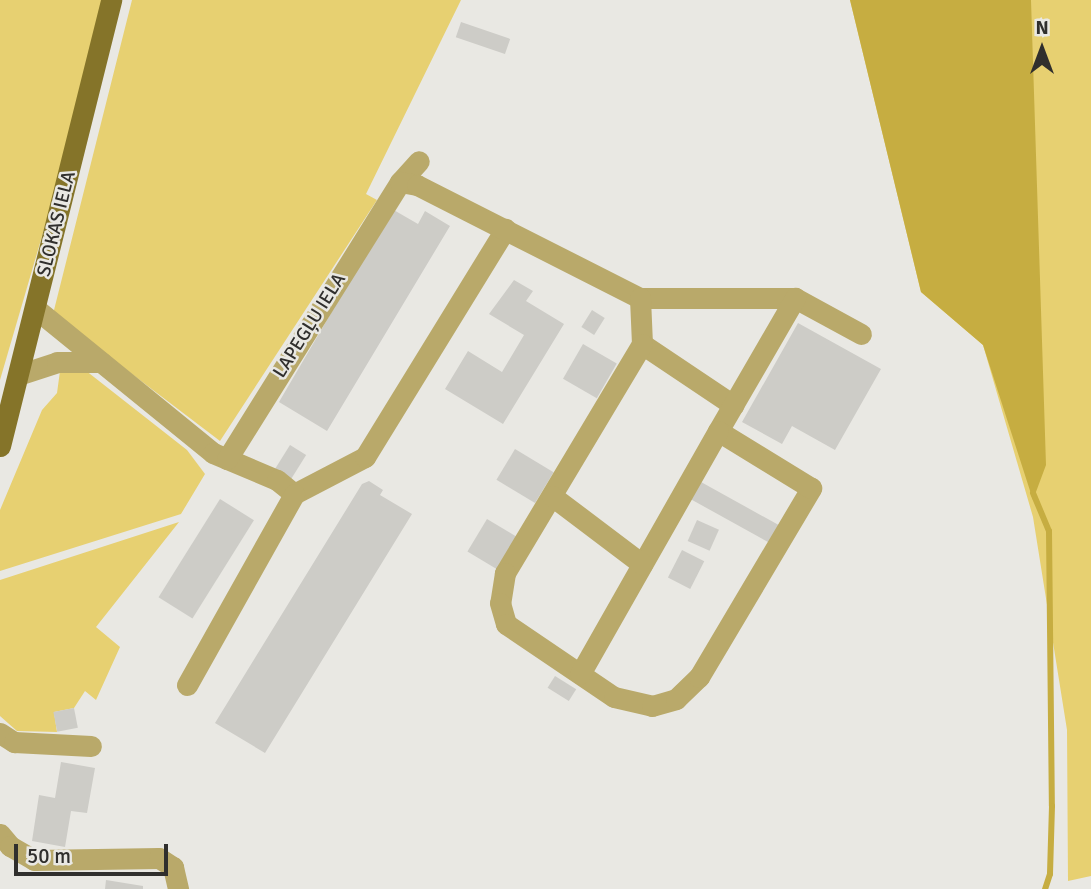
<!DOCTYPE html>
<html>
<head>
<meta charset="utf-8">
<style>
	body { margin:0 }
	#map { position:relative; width:1091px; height:889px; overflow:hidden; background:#e9e8e3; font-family:Signika,sans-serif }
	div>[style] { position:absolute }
	.green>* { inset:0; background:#e7d071 }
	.water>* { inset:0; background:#c6ad41 }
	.stream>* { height:6px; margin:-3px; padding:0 3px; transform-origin:3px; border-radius:3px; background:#c6ad41 }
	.building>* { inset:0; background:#cdccc7; transform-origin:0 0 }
	.minor>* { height:21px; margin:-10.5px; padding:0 10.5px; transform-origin:10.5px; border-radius:10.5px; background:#b9a96a }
	.major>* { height:21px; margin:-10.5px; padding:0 10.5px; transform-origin:10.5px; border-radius:10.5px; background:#857429 }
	span { translate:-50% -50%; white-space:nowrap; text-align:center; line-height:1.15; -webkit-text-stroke:5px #e9e8e3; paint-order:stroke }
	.street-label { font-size:19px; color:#302f2d }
	.north { position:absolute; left:1007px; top:14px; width:70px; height:70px; -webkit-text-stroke:5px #e9e8e3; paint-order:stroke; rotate:0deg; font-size:19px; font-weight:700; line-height:28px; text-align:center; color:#302f2d }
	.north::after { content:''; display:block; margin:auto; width:24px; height:32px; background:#302f2d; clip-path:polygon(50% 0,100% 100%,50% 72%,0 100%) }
	.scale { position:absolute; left:14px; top:844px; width:154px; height:32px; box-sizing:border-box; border:4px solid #302f2d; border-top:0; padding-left:9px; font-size:21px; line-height:24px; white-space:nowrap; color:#302f2d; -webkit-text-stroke:5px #e9e8e3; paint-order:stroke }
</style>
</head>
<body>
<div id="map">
	<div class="green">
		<div style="clip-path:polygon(0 0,111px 0,0 380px)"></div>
		<div style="clip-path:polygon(132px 0,461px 0,366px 194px,377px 200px,220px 441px,53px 314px)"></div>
		<div style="clip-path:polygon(850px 0,1091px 0,1091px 876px,1068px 881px,1067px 730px,1033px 517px,983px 345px,921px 292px)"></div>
		<div style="clip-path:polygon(85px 370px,187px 450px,205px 474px,181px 514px,0 571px,0 510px,42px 410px,57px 393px,60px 371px)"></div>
		<div style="clip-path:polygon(179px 522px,96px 627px,120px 647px,96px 700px,85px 691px,74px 708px,54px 712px,57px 732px,17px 731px,0 716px,0 580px)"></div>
	</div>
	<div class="water">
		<div style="clip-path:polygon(850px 0,1031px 0,1046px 465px,1033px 500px,983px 345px,921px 292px)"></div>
	</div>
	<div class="stream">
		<div style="left:1033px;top:493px;width:41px;rotate:67.2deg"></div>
		<div style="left:1049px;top:531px;width:275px;rotate:89.4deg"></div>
		<div style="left:1052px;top:806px;width:68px;rotate:91.7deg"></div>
		<div style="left:1050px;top:874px;width:16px;rotate:108deg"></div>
	</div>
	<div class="building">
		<div style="left:461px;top:22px;width:52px;height:16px;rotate:19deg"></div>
		<div style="clip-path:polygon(392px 209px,418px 224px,425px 211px,450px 226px,327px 431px,279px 402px)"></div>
		<div style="clip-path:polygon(514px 280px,533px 291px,526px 301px,564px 324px,503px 424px,445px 389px,468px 351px,502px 372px,524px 335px,489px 314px)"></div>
		<div style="left:592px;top:310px;width:15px;height:20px;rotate:32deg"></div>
		<div style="clip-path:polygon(798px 323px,881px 369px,835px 450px,792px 426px,782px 444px,742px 422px)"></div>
		<div style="left:583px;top:344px;width:39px;height:40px;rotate:30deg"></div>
		<div style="left:290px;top:445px;width:19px;height:28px;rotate:32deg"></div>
		<div style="left:515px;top:449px;width:45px;height:36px;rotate:31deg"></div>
		<div style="clip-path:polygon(369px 481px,383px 490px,380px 495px,412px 514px,265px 753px,215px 723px,362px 484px)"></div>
		<div style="left:701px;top:482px;width:94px;height:20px;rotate:29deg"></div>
		<div style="left:220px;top:499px;width:40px;height:116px;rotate:32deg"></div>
		<div style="left:487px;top:519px;width:35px;height:38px;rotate:31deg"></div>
		<div style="left:697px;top:520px;width:24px;height:23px;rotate:24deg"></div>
		<div style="left:682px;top:550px;width:25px;height:31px;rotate:27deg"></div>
		<div style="left:555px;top:676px;width:25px;height:14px;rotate:32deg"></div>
		<div style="left:74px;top:708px;width:20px;height:21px;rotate:79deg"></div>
		<div style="clip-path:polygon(61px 762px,95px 768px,87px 813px,71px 811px,65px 847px,32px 841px,39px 795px,55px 798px)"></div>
		<div style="clip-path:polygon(106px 880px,143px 886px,143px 889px,105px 889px)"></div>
	</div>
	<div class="minor">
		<div style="left:400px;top:182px;width:28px;rotate:-48deg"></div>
		<div style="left:640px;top:298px;width:155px"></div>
		<div style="left:795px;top:298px;width:75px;rotate:28.6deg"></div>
		<div style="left:36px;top:309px;width:228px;rotate:39.1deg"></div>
		<div style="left:213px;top:453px;width:69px;rotate:22.9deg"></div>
		<div style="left:277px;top:480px;width:22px;rotate:39deg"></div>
		<div style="left:294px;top:494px;width:80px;rotate:-27.5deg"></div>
		<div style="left:365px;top:457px;width:268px;rotate:-58.4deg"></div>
		<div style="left:642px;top:344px;width:110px;rotate:33.8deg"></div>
		<div style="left:21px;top:374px;width:38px;rotate:-18deg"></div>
		<div style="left:57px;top:362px;width:44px"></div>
		<div style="left:718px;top:431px;width:154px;rotate:-59.9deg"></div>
		<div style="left:227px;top:459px;width:327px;rotate:-58deg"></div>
		<div style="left:400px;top:182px;width:17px;rotate:10deg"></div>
		<div style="left:417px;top:185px;width:250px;rotate:26.9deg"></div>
		<div style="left:640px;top:298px;width:46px;rotate:87.5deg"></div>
		<div style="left:642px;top:344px;width:267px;rotate:120.9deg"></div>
		<div style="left:505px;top:573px;width:30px;rotate:99deg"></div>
		<div style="left:500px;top:603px;width:22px;rotate:74deg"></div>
		<div style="left:506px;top:624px;width:130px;rotate:34.1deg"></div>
		<div style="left:614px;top:697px;width:39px;rotate:13deg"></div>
		<div style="left:652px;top:706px;width:25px;rotate:-16deg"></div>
		<div style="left:676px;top:699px;width:32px;rotate:-44deg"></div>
		<div style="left:699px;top:677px;width:220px;rotate:-59.3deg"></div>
		<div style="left:811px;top:488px;width:109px;rotate:-148.5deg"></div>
		<div style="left:718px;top:431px;width:279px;rotate:119.6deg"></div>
		<div style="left:552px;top:496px;width:113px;rotate:37.1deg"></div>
		<div style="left:187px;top:685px;width:219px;rotate:-60.7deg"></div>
		<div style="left:0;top:733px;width:17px;rotate:33deg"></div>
		<div style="left:14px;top:742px;width:77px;rotate:3deg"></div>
		<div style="left:0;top:834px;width:16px;rotate:50deg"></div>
		<div style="left:10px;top:846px;width:28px;rotate:30deg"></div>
		<div style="left:34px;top:860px;width:125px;rotate:-0.9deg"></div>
		<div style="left:159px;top:858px;width:17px;rotate:33deg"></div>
		<div style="left:173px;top:867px;width:23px;rotate:77deg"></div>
	</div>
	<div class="major">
		<div style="left:0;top:446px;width:460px;rotate:-76deg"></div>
	</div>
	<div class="street-label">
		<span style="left:57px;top:224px;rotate:-76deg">SLOKAS IELA</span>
		<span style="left:310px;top:326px;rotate:-58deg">LAPEGĻU IELA</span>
	</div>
	<div class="north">N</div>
	<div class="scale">50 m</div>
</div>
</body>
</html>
